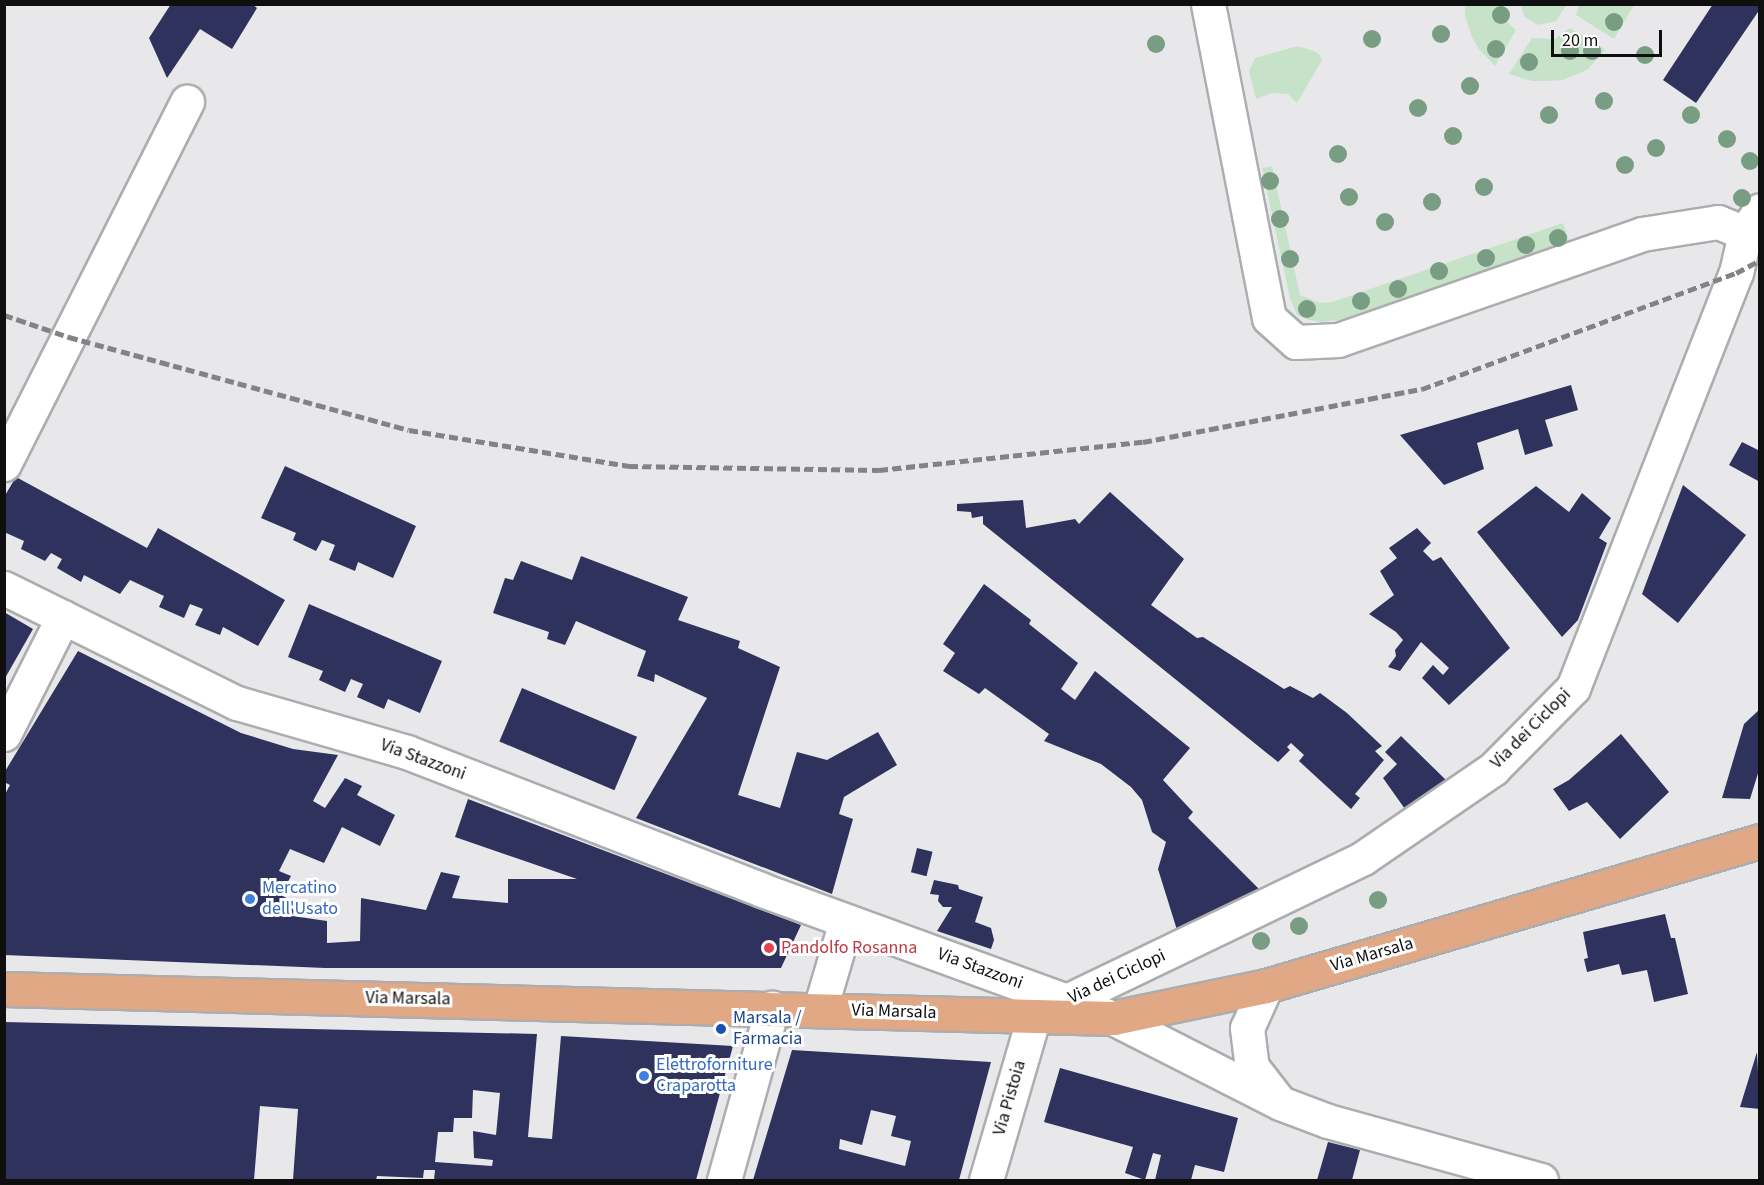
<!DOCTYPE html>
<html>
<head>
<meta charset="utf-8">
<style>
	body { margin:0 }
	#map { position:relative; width:1764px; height:1185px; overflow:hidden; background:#e8e8eb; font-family:"Source Sans 3",sans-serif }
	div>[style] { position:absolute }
	.green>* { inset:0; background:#c6e2c9 }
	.building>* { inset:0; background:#2e325d; transform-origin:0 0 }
	.roads { filter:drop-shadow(2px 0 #acadaf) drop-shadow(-2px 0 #acadaf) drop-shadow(0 2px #acadaf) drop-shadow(0 -2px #acadaf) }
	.minor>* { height:33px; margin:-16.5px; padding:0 16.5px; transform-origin:16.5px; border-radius:16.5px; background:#fff }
	.major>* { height:33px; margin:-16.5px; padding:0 16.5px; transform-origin:16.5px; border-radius:16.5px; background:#e0a884 }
	.rail>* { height:4.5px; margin-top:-2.25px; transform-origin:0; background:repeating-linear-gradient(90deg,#838385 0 9px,transparent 0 13.5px) }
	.trees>* { width:18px; height:18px; margin:-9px; border-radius:50%; background:#799d82 }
	.dots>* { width:16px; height:16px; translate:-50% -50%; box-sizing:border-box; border:3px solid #fff; border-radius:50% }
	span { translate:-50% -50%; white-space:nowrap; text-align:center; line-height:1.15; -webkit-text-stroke:6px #fff; paint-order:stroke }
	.street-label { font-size:18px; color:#0f0f10 }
	.shop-label { font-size:18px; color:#366cbe }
	.left { translate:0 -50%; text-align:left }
	.health-label { font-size:18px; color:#be3a42 }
	.transit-label { font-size:18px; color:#164399 }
	.frame { position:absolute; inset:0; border:6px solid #0f0f10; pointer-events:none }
	.scale { position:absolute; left:1551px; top:30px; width:111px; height:27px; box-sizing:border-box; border:3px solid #0f0f10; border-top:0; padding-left:8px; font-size:18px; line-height:21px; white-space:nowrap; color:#0f0f10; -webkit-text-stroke:4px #fff; paint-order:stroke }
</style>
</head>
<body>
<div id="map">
	<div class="green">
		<div style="clip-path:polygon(1465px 5px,1504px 5px,1506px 21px,1516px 30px,1495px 66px,1478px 48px,1472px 37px,1465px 16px)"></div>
		<div style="clip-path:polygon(1521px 5px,1565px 5px,1565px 7px,1556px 21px,1538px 25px,1524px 16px)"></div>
		<div style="clip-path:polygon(1579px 5px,1579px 4px,1634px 5px,1614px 39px,1576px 15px)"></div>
		<div style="clip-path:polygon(1570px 28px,1605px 50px,1587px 70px,1563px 80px,1547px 81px,1532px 81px,1509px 74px,1532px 38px,1555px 39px)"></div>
		<div style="clip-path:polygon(1298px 46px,1314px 51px,1320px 55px,1322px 60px,1297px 103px,1288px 94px,1272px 93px,1256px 99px,1249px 71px,1255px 58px)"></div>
		<div style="clip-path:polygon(1272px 166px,1300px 295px,1320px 303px,1332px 302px,1563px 223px,1570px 243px,1339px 320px,1321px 322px,1309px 320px,1297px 315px,1290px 298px,1262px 168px)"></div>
	</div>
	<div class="building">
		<div style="clip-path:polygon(171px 4px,252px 4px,257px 8px,232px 49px,200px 29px,167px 78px,149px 38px)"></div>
		<div style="clip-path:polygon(1713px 4px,1760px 4px,1760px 9px,1696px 103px,1663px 80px)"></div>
		<div style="clip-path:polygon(1571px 385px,1578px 410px,1545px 420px,1553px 446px,1525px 455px,1518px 429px,1477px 443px,1484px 469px,1444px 485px,1400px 435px)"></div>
		<div style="clip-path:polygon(1742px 442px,1760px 451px,1760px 482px,1729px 465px)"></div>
		<div style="clip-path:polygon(285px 466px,416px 526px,393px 578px,358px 562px,355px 571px,329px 560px,335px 545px,322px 540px,316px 551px,293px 540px,296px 533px,261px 518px)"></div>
		<div style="clip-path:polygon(16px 477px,147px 548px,158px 528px,285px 600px,258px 646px,223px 627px,220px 635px,195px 625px,203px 609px,190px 604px,184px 618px,159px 607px,164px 596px,130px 580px,120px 594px,84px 575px,81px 582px,57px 568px,62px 559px,51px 553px,45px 561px,21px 549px,24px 541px,4px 532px,4px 497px)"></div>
		<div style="clip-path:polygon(1683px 485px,1746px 535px,1678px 623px,1642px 594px)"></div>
		<div style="clip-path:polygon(1536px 486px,1569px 512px,1582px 493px,1611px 518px,1599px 538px,1607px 543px,1578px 620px,1562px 637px,1477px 532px)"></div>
		<div style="clip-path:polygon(1110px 492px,1184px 559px,1151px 605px,1197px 638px,1203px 637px,1284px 689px,1290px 686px,1313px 698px,1320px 693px,1347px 713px,1382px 746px,1375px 751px,1384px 760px,1355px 794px,1360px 798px,1351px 809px,1299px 761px,1304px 755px,1291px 743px,1287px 747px,1290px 750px,1278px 762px,983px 524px,983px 516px,972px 518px,971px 512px,957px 511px,957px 504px,1023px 500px,1026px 528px,1075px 519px,1079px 524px)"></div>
		<div style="clip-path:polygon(1417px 528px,1431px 543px,1423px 551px,1433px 561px,1441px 557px,1510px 648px,1449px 705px,1422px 678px,1433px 665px,1443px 675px,1449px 668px,1421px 642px,1400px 671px,1388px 667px,1396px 656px,1395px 650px,1403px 640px,1396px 632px,1369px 614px,1394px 595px,1380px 571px,1397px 558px,1389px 548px)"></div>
		<div style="clip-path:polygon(581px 556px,688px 597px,678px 620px,740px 641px,738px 648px,780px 667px,738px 795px,780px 808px,797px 752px,827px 760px,878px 732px,897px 765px,844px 797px,839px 814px,853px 819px,832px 894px,636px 818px,707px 698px,655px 674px,654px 682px,637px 676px,646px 651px,576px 621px,565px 645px,547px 639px,549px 632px,493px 613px,505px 578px,513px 580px,521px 561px,572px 580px)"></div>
		<div style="clip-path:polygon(984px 584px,1031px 620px,1029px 624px,1078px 663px,1061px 689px,1075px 700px,1095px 671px,1190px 748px,1163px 780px,1193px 812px,1188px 818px,1259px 889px,1177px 930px,1158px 869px,1166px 842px,1152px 832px,1142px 800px,1131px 787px,1101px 764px,1044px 741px,1049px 734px,985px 688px,979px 694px,943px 671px,955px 653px,943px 644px)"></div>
		<div style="clip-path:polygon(309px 604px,442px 661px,420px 713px,388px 699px,384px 709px,357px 697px,363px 684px,351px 679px,345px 692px,319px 680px,323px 671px,288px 657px)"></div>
		<div style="clip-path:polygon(4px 612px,33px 629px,4px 680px)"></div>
		<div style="clip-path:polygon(78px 651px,241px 733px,293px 749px,338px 755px,313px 801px,325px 808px,345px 778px,362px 786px,357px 795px,395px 815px,380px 846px,342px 827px,324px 863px,290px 849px,279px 871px,291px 876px,281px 895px,297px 904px,292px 916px,327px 921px,327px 943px,360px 941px,361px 898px,426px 910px,441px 872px,460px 876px,452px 898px,508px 903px,508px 879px,577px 879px,455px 837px,468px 799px,801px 925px,781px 968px,325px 968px,4px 955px,4px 796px,10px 785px,4px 782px,4px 773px)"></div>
		<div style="left:522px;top:688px;width:125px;height:58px;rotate:23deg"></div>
		<div style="clip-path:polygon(1760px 709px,1760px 767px,1750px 799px,1722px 798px,1744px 724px)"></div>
		<div style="clip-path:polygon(1621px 734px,1669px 792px,1620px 839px,1587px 802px,1569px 811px,1553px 789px,1569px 780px)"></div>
		<div style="clip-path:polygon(1401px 736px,1447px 781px,1405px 809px,1383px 778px,1397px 764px,1385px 752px)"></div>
		<div style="left:917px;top:848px;width:16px;height:25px;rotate:14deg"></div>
		<div style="clip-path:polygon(934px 880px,958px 885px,959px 889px,983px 897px,975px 922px,991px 928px,994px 940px,991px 949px,937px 931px,952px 907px,943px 907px,938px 901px,939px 895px,930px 894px)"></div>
		<div style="clip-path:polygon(1665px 914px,1671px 938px,1675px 938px,1688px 994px,1654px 1002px,1647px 970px,1622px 975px,1619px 964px,1587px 972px,1584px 959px,1588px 958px,1583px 932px)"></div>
		<div style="clip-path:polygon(evenodd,4px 1022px,537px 1034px,528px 1137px,552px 1139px,561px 1036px,733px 1046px,696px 1180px,434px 1180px,435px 1170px,424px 1170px,423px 1178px,377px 1176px,376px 1180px,293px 1180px,298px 1109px,260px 1106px,254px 1180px,4px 1180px,4px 1022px,473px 1090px,500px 1093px,496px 1135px,473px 1131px,474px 1158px,493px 1160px,492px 1166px,435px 1162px,438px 1132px,453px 1132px,454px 1118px,472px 1118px,473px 1090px)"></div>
		<div style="clip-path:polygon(evenodd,792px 1050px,991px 1062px,959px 1180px,753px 1180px,792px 1050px,871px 1110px,896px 1116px,891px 1136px,911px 1141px,905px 1166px,839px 1149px,840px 1139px,862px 1145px,871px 1110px)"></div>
		<div style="clip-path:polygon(1757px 1052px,1760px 1109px,1740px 1107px)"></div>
		<div style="clip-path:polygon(1060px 1068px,1238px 1118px,1224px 1172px,1195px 1165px,1191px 1180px,1155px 1180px,1161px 1155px,1153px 1153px,1145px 1180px,1125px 1173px,1133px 1147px,1044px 1122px)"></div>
		<div style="clip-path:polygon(1328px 1142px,1360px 1150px,1352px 1180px,1317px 1180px)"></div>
	</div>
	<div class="roads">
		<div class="minor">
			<div style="left:1208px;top:4px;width:320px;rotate:79deg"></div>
			<div style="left:1269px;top:318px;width:36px;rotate:42deg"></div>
			<div style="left:1296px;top:342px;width:42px;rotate:-2.7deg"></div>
			<div style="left:1338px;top:340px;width:322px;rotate:-19.2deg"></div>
			<div style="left:1642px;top:234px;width:77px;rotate:-9deg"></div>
			<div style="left:1718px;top:222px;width:29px;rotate:22deg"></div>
			<div style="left:4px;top:464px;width:406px;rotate:-63.2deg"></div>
			<div style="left:4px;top:588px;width:260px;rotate:26.3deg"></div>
			<div style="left:237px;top:703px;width:177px;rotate:16.1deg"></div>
			<div style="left:407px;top:752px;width:381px;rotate:21.2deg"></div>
			<div style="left:762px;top:890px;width:374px;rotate:20deg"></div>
			<div style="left:1113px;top:1018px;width:187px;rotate:27deg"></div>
			<div style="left:1280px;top:1103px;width:51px;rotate:20.6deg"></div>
			<div style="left:1328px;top:1121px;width:221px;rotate:15.5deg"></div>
			<div style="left:4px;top:734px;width:131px;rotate:-63.2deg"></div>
			<div style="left:1266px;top:986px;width:46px;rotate:114.3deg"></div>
			<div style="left:1247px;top:1028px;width:39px;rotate:83deg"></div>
			<div style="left:1252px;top:1067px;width:41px;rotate:52deg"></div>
			<div style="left:1054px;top:1007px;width:343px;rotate:-25.7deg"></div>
			<div style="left:1363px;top:858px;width:158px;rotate:-34.4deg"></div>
			<div style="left:1493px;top:769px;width:114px;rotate:-45.4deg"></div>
			<div style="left:1573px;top:688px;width:446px;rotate:-68.6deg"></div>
			<div style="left:1736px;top:273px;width:41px;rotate:-77.3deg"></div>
			<div style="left:1745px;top:233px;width:27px;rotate:-57deg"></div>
			<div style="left:820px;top:1009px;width:92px;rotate:-73.5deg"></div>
			<div style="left:724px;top:1180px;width:179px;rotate:-74.4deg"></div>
			<div style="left:986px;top:1180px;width:171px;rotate:-73.7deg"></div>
		</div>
		<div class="major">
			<div style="left:4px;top:989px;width:1109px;rotate:1.5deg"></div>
			<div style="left:1113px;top:1018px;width:156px;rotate:-11.8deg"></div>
			<div style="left:1266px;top:986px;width:515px;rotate:-16.36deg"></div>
		</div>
	</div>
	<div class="rail">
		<div style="left:4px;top:315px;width:69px;rotate:18.7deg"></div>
		<div style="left:69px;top:337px;width:352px;rotate:15.3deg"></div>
		<div style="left:409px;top:430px;width:223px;rotate:9.3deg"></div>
		<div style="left:629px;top:466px;width:250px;rotate:0.9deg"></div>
		<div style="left:879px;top:470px;width:265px;rotate:-6.1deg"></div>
		<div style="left:1143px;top:442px;width:284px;rotate:-10.8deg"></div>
		<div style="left:1422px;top:389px;width:335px;rotate:-20.3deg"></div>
		<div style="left:1736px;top:273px;width:27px;rotate:-28deg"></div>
	</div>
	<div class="trees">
		<div style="left:1501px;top:15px"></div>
		<div style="left:1614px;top:22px"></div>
		<div style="left:1441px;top:34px"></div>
		<div style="left:1372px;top:39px"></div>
		<div style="left:1156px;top:44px"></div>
		<div style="left:1496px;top:49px"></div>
		<div style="left:1570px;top:51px"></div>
		<div style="left:1592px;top:51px"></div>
		<div style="left:1645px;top:55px"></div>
		<div style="left:1529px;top:62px"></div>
		<div style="left:1470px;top:86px"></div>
		<div style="left:1604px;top:101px"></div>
		<div style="left:1418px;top:108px"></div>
		<div style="left:1549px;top:115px"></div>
		<div style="left:1691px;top:115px"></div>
		<div style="left:1453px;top:136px"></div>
		<div style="left:1727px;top:139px"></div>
		<div style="left:1656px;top:148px"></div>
		<div style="left:1338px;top:154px"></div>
		<div style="left:1750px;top:161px"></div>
		<div style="left:1625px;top:165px"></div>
		<div style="left:1270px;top:181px"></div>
		<div style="left:1484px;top:187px"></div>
		<div style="left:1349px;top:197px"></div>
		<div style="left:1742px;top:198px"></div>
		<div style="left:1432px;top:202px"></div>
		<div style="left:1280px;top:219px"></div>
		<div style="left:1385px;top:222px"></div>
		<div style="left:1558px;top:238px"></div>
		<div style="left:1526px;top:245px"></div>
		<div style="left:1486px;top:258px"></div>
		<div style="left:1290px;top:259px"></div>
		<div style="left:1439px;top:271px"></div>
		<div style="left:1398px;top:289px"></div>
		<div style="left:1361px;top:301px"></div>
		<div style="left:1307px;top:309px"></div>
		<div style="left:1378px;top:900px"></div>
		<div style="left:1299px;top:926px"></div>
		<div style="left:1261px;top:941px"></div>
	</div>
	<div class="dots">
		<div style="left:250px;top:899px;background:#3f7fe0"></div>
		<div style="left:769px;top:948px;background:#e0444e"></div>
		<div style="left:721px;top:1029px;background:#1a4fb4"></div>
		<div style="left:644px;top:1076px;background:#3f7fe0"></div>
	</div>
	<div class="street-label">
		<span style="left:1531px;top:729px;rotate:-45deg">Via dei Ciclopi</span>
		<span style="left:423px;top:760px;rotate:20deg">Via Stazzoni</span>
		<span style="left:1372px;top:955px;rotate:-16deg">Via Marsala</span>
		<span style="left:980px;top:969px;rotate:20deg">Via Stazzoni</span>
		<span style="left:1117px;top:977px;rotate:-25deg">Via dei Ciclopi</span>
		<span style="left:408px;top:999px;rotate:1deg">Via Marsala</span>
		<span style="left:894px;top:1012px;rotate:2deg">Via Marsala</span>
		<span style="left:1010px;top:1098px;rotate:-74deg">Via Pistoia</span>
	</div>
	<div class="shop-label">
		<span class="left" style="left:262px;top:899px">Mercatino<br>dell'Usato</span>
		<span class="left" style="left:656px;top:1076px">Elettroforniture<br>Craparotta</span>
	</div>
	<div class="health-label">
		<span class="left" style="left:781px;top:948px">Pandolfo Rosanna</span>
	</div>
	<div class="transit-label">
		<span class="left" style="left:733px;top:1029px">Marsala /<br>Farmacia</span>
	</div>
	<div class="frame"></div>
	<div class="scale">20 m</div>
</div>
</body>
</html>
